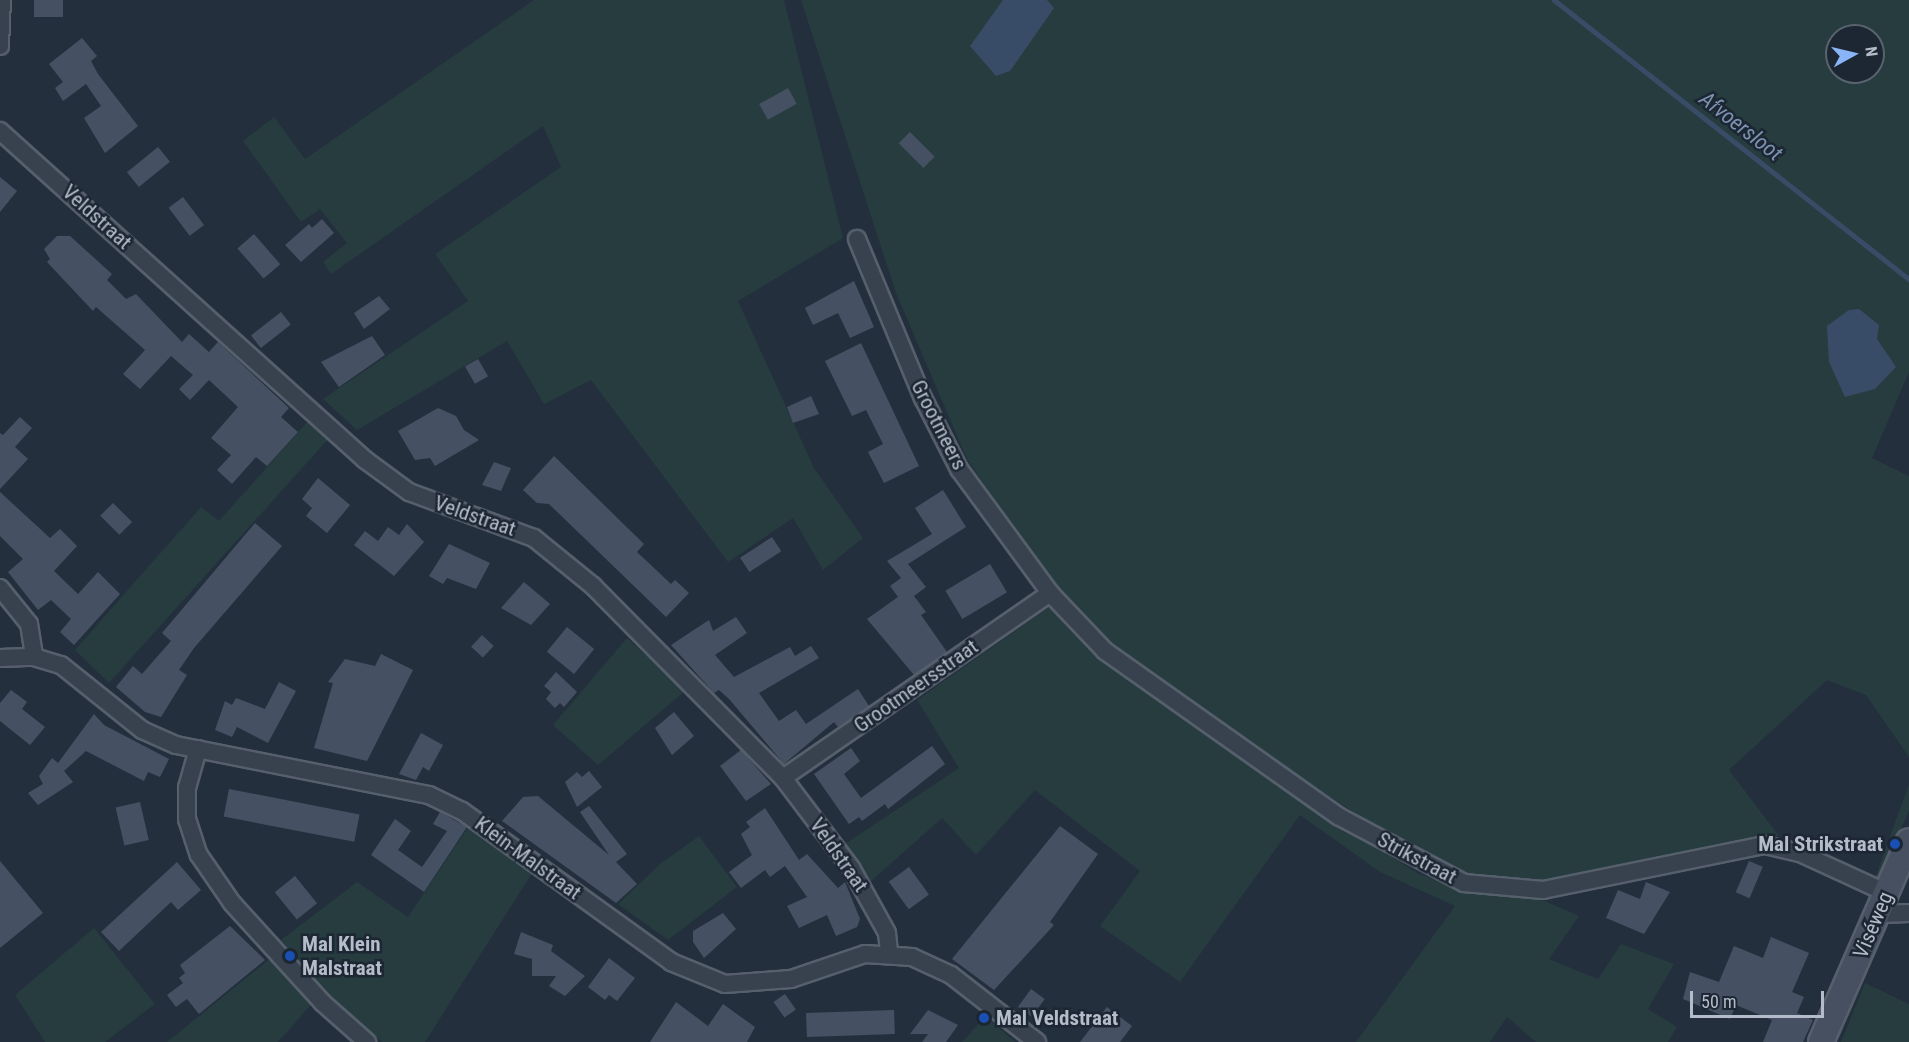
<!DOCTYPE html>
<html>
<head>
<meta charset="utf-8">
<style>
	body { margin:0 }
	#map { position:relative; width:1909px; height:1042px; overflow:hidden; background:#242f3e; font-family:"Roboto Condensed",sans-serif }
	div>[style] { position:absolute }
	.green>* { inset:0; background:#263c3f }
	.water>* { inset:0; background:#394c67 }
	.stream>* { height:5px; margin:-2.5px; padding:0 2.5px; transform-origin:2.5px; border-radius:2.5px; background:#394c67 }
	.building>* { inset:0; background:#455162; transform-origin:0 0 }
	.roads { filter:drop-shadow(2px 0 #565f6c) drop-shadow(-2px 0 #565f6c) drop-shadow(0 2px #565f6c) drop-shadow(0 -2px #565f6c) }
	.minor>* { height:16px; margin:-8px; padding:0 8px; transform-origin:8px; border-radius:8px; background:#38414e }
	.secondary>* { height:24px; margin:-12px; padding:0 12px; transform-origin:12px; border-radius:12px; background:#465061 }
	.dots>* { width:16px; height:16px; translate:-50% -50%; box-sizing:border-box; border:3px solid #1d2633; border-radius:50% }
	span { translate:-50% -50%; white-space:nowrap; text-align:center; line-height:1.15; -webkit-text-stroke:5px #1d2633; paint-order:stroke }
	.street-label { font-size:21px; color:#b4bcc9 }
	.poi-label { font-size:21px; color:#b4bcc9; font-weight:700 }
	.right { translate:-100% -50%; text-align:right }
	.left { translate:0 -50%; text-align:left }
	.water-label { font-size:22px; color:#7c92b1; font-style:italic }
	.north { position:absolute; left:1825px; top:24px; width:60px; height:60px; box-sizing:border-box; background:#1d2633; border:2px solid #59626f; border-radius:50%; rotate:82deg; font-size:16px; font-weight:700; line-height:24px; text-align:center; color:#b4bcc9 }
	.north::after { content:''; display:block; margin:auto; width:21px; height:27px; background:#8ab4f8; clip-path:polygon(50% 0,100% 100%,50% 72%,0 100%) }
	.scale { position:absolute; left:1690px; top:991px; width:134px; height:27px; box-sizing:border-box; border:3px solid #b4bcc9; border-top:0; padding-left:8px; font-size:18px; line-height:21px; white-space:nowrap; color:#b4bcc9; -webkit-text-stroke:4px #1d2633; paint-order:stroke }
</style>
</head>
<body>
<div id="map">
	<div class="green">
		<div style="clip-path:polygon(534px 0,784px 0,843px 238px,738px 301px,814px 468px,863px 538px,823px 570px,793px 518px,728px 562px,591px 380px,544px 404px,507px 341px,357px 430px,323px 399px,468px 301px,435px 254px,561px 167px,543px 126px,331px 274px,323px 262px,347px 243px,320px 209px,301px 222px,243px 141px,274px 117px,305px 159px)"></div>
		<div style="clip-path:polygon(evenodd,801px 0,1909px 0,1909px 372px,1872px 458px,1909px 476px,1909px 757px,1866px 695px,1827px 680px,1729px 770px,1779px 836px,1556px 883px,1462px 875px,1421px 856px,1223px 727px,1105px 643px,1052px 584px,967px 459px,896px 293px,801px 0,1837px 36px,1873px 36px,1873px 72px,1837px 72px,1837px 36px)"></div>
		<div style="clip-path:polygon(310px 419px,330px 437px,109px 683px,75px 650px,201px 507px,219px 521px)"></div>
		<div style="clip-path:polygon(1051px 606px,1107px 661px,1328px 817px,1419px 874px,1465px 890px,1538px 898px,1579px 916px,1549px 959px,1598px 979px,1621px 944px,1674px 964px,1648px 1009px,1677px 1027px,1668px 1042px,1536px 1042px,1507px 1017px,1490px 1042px,1356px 1042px,1455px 906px,1380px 872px,1300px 815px,1180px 982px,1100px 926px,1140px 871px,1035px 790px,976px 855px,942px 818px,870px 882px,845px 844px,959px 768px,917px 700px)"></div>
		<div style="clip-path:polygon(627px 638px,685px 691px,598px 765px,553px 725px)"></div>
		<div style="clip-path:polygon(1909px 784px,1909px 811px,1879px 879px,1875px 878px)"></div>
		<div style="clip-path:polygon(469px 826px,532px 873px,425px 1042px,382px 1042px,334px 1000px,281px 940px,357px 882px,408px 917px)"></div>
		<div style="clip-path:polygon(699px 836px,737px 887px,668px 940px,618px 904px,660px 864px)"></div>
		<div style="clip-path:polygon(94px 928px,155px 1004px,105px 1042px,45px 1042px,15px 995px)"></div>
		<div style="clip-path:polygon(271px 958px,311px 1005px,278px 1042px,167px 1042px)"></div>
		<div style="clip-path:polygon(1865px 983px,1909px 1004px,1909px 1042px,1841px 1042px)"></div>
		<div style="clip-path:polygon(986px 1016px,1015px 1042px,962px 1042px)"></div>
	</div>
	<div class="water">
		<div style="clip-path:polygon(1003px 0,1047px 0,1054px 8px,1010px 71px,996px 76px,970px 46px)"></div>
		<div style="clip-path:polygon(1859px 309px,1879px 325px,1877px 339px,1896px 367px,1875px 389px,1845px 397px,1829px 362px,1827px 326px,1849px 310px)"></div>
	</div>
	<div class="stream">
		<div style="left:1554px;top:0;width:452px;rotate:38.2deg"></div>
	</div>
	<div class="building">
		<div style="left:34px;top:0;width:29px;height:17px"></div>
		<div style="clip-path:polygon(82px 38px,97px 56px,91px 61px,98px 74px,138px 126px,105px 153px,84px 118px,101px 106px,86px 84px,63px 101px,55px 88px,63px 82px,49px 64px)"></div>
		<div style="left:788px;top:88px;width:18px;height:33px;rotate:61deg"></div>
		<div style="left:910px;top:132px;width:35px;height:16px;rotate:45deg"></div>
		<div style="left:158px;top:147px;width:19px;height:40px;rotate:51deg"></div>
		<div style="clip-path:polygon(0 177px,17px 191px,0 212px)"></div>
		<div style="left:183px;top:197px;width:35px;height:18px;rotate:53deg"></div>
		<div style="clip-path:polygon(322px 219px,334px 233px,301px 262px,285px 245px,309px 224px,312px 228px)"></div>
		<div style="left:254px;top:234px;width:40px;height:22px;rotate:49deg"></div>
		<div style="clip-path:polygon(57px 236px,70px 236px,112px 274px,107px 280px,126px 299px,136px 294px,182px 342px,189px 334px,209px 352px,218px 342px,289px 408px,281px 417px,298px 432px,267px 466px,256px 457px,232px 484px,217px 470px,231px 455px,211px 438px,238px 407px,209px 380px,190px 400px,179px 389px,193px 375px,171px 356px,140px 389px,123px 374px,145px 350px,96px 307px,93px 311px,47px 262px,50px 259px,44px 249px)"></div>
		<div style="clip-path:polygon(854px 281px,874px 327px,850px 338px,838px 313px,813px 325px,805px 308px)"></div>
		<div style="clip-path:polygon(379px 296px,390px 309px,364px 329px,354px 313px)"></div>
		<div style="left:281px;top:312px;width:16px;height:38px;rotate:52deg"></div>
		<div style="clip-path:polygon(372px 336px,385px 355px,339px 387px,321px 362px)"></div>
		<div style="clip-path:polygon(861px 343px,919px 466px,884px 483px,868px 452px,883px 444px,866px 410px,852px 416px,825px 361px)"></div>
		<div style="left:478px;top:359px;width:20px;height:15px;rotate:60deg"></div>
		<div style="clip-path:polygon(811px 396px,819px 414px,793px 423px,787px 407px)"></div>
		<div style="clip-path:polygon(438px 408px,456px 416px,464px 430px,479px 440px,435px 466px,430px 458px,415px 460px,398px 431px)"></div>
		<div style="clip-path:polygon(20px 417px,32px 428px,15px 447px,28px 459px,0 489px,0 433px,3px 435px)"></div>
		<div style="clip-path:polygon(554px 456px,644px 544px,637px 552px,671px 584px,675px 580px,689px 593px,666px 617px,549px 504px,537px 503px,523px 490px)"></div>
		<div style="clip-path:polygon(494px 462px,511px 468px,501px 491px,482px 485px)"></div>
		<div style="clip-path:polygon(318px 478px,350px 505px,327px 533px,306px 516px,312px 508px,302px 499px)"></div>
		<div style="clip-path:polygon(943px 490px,966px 527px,908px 564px,926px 587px,914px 596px,926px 612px,921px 615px,947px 652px,914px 675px,867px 619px,898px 597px,890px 586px,901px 578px,887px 561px,932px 534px,915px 508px)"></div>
		<div style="clip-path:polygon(0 492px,50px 538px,60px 529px,77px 546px,54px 571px,78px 594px,98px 572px,120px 594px,74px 645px,60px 632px,71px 619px,51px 600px,38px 610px,8px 572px,23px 559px,0 536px)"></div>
		<div style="left:113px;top:503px;width:27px;height:18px;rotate:45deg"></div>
		<div style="clip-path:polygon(255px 523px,282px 546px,194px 648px,179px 670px,187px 675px,161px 717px,145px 712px,116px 687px,133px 666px,142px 674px,156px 658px,171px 641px,162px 633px)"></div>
		<div style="clip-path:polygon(407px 524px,424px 542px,394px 576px,354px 545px,365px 531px,378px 541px,388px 527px,399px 535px)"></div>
		<div style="left:772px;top:537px;width:17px;height:38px;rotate:57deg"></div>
		<div style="clip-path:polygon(449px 544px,490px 563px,476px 589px,447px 578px,443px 584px,429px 576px)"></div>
		<div style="left:990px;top:564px;width:33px;height:52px;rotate:59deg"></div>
		<div style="clip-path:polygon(524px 582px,550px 604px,531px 625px,501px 608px)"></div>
		<div style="clip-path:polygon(736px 617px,747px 633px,715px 655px,734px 677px,790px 647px,795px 656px,811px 646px,819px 658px,759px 693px,779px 721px,796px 710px,806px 724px,858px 689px,869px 706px,838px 727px,834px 722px,784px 764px,729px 699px,719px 690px,714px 693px,671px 645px,709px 620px,713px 631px)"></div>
		<div style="left:567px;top:627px;width:35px;height:32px;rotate:39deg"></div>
		<div style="left:482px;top:635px;width:16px;height:16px;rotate:43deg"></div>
		<div style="clip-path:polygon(381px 654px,413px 670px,367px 761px,314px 748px,333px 683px,328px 682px,345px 659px,375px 666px)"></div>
		<div style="clip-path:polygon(556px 672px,577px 692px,564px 707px,560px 703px,555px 708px,546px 699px,551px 692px,544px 686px)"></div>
		<div style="clip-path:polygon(279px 682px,296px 691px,268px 743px,237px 727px,232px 737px,215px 730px,225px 701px,232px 705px,236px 698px,265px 709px)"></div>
		<div style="clip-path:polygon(11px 690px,27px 702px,22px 709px,45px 727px,30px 745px,0 721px,0 703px)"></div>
		<div style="clip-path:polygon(674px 712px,694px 736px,672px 755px,655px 728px)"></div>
		<div style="clip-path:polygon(94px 714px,104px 725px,169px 759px,160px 777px,148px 772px,144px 781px,86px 751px,64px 771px,73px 782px,38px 805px,28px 793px,43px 784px,39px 776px,52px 758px,58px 763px)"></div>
		<div style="clip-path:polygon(421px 733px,443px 745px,429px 771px,423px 767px,416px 780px,399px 774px)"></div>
		<div style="clip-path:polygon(932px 746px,945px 764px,888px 809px,885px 804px,862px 821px,859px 817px,849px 824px,814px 774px,851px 748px,860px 761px,844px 774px,861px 798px)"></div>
		<div style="clip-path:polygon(741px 750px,771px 784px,746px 801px,720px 766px)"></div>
		<div style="clip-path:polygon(589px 771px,602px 787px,577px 807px,565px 782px,577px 772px,582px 777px)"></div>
		<div style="left:229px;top:789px;width:133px;height:28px;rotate:11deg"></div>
		<div style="clip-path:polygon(538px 796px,609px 855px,580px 812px,589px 806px,627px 854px,616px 862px,637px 884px,616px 903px,502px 821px,523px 797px)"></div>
		<div style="left:140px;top:802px;width:39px;height:25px;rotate:77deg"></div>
		<div style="clip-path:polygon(765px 808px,799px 860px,807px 854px,838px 888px,845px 882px,860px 919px,857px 927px,836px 936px,827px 915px,799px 928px,787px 906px,807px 897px,785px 866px,770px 877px,765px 870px,741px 888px,729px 872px,752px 855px,741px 834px,750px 827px,746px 822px)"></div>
		<div style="clip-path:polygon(440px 812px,467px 827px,424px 892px,371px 855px,395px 819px,411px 831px,398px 850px,422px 867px,447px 831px,433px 824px)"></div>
		<div style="clip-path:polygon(1060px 826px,1098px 854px,1050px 922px,1054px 925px,994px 990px,952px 959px)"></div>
		<div style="clip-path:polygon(0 861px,43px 913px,0 948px)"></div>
		<div style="left:1749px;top:861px;width:15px;height:34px;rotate:23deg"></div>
		<div style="clip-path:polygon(177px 862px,201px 890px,178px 910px,171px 902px,119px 951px,101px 932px)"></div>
		<div style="left:909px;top:867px;width:34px;height:25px;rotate:54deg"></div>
		<div style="left:295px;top:876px;width:35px;height:26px;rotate:51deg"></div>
		<div style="clip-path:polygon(1646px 882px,1670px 892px,1644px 934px,1606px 918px,1618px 890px,1640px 899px)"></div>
		<div style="clip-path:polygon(723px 913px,736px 929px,704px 958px,693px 942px,693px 931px)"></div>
		<div style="clip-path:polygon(230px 926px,265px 960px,199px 1014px,187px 999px,176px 1007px,167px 995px,183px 983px,179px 978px,185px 973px,180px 965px)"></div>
		<div style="clip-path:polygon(521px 932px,553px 945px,551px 951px,585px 976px,565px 996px,549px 986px,556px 976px,532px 976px,532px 959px,514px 954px)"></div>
		<div style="clip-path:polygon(1771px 937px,1809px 953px,1792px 992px,1804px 997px,1797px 1013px,1813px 1020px,1803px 1042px,1763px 1042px,1772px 1020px,1736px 1005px,1730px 1019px,1683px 999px,1690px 972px,1719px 982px,1734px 946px,1763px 958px)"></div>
		<div style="clip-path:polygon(609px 958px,635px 978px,617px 1001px,609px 995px,605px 1000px,588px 987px)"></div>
		<div style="left:1031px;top:989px;width:17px;height:22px;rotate:36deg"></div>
		<div style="left:785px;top:994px;width:19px;height:14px;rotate:55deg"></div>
		<div style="clip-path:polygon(676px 1002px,708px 1026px,723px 1004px,755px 1027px,747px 1042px,650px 1042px)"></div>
		<div style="clip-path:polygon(1107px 1007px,1132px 1026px,1120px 1042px,1080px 1042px)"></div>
		<div style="left:894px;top:1010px;width:24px;height:88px;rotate:88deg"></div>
		<div style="clip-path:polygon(928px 1010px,958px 1025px,946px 1042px,922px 1042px,928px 1034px,910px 1034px)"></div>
	</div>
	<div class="roads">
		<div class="minor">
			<div style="left:0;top:46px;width:46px;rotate:-87.5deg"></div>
			<div style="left:0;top:131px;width:490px;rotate:42deg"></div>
			<div style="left:364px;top:459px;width:56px;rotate:36.3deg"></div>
			<div style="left:409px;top:492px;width:133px;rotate:20.2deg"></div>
			<div style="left:534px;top:538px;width:76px;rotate:39.1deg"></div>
			<div style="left:593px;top:586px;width:270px;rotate:45.3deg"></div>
			<div style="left:783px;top:778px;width:113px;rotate:52.9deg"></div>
			<div style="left:851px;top:868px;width:74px;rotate:61deg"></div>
			<div style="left:887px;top:933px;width:20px;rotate:84deg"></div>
			<div style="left:857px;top:239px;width:172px;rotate:67.5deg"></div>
			<div style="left:923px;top:398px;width:80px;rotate:63.1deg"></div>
			<div style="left:959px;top:469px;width:154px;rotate:53.7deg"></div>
			<div style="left:1050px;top:593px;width:80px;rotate:46.5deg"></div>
			<div style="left:1105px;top:651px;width:286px;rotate:35.3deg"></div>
			<div style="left:1338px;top:816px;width:143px;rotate:28deg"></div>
			<div style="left:1464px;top:883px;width:79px;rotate:5.1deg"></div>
			<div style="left:1543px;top:890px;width:227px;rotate:-11.5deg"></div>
			<div style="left:1765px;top:845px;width:36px;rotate:13deg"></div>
			<div style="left:1800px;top:853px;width:96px;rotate:24.7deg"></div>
			<div style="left:0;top:588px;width:46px;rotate:51.1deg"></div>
			<div style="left:29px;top:624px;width:33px;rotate:81deg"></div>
			<div style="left:0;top:658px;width:34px;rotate:-2deg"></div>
			<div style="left:34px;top:657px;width:28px;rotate:17deg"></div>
			<div style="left:61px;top:665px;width:104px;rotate:38.7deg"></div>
			<div style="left:142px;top:730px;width:37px;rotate:24deg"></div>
			<div style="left:176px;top:745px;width:258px;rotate:11.2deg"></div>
			<div style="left:429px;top:795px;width:37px;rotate:26deg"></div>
			<div style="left:462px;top:811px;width:258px;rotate:35.8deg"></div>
			<div style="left:671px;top:962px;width:58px;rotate:22.2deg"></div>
			<div style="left:725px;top:984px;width:66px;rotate:-4.3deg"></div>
			<div style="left:791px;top:979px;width:78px;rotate:-18.7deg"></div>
			<div style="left:865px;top:954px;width:47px;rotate:3.7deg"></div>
			<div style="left:912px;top:957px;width:43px;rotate:24.8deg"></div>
			<div style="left:951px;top:975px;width:109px;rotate:37.9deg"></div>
			<div style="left:198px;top:749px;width:41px;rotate:105.8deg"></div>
			<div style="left:187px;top:788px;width:31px;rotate:90deg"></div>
			<div style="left:187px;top:819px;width:38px;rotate:72deg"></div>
			<div style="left:199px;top:855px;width:58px;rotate:55.5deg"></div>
			<div style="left:232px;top:903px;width:135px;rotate:47.7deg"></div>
			<div style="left:323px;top:1003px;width:59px;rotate:41.6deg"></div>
			<div style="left:783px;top:778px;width:325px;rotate:-34.7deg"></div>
			<div style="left:1878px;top:914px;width:31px;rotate:-2deg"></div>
		</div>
		<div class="secondary">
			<div style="left:1821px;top:1042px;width:219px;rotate:-66.4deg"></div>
		</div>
	</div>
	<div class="dots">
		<div style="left:1895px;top:844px;background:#1a4fb4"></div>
		<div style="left:290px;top:956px;background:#1a4fb4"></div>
		<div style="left:984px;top:1018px;background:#1a4fb4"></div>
	</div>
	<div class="street-label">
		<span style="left:97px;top:217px;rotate:42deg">Veldstraat</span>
		<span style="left:939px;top:425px;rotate:63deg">Grootmeers</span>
		<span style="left:475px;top:516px;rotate:19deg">Veldstraat</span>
		<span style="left:916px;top:686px;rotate:-35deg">Grootmeersstraat</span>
		<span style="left:839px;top:855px;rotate:55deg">Veldstraat</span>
		<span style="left:528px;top:858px;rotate:36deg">Klein-Malstraat</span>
		<span style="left:1417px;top:858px;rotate:28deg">Strikstraat</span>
		<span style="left:1873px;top:925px;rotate:-67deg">Viséweg</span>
	</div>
	<div class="poi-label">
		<span class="right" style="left:1883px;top:844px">Mal Strikstraat</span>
		<span class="left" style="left:302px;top:956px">Mal Klein<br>Malstraat</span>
		<span class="left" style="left:996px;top:1018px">Mal Veldstraat</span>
	</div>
	<div class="water-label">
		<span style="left:1741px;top:126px;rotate:38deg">Afvoersloot</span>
	</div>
	<div class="north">N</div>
	<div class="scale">50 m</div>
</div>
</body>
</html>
